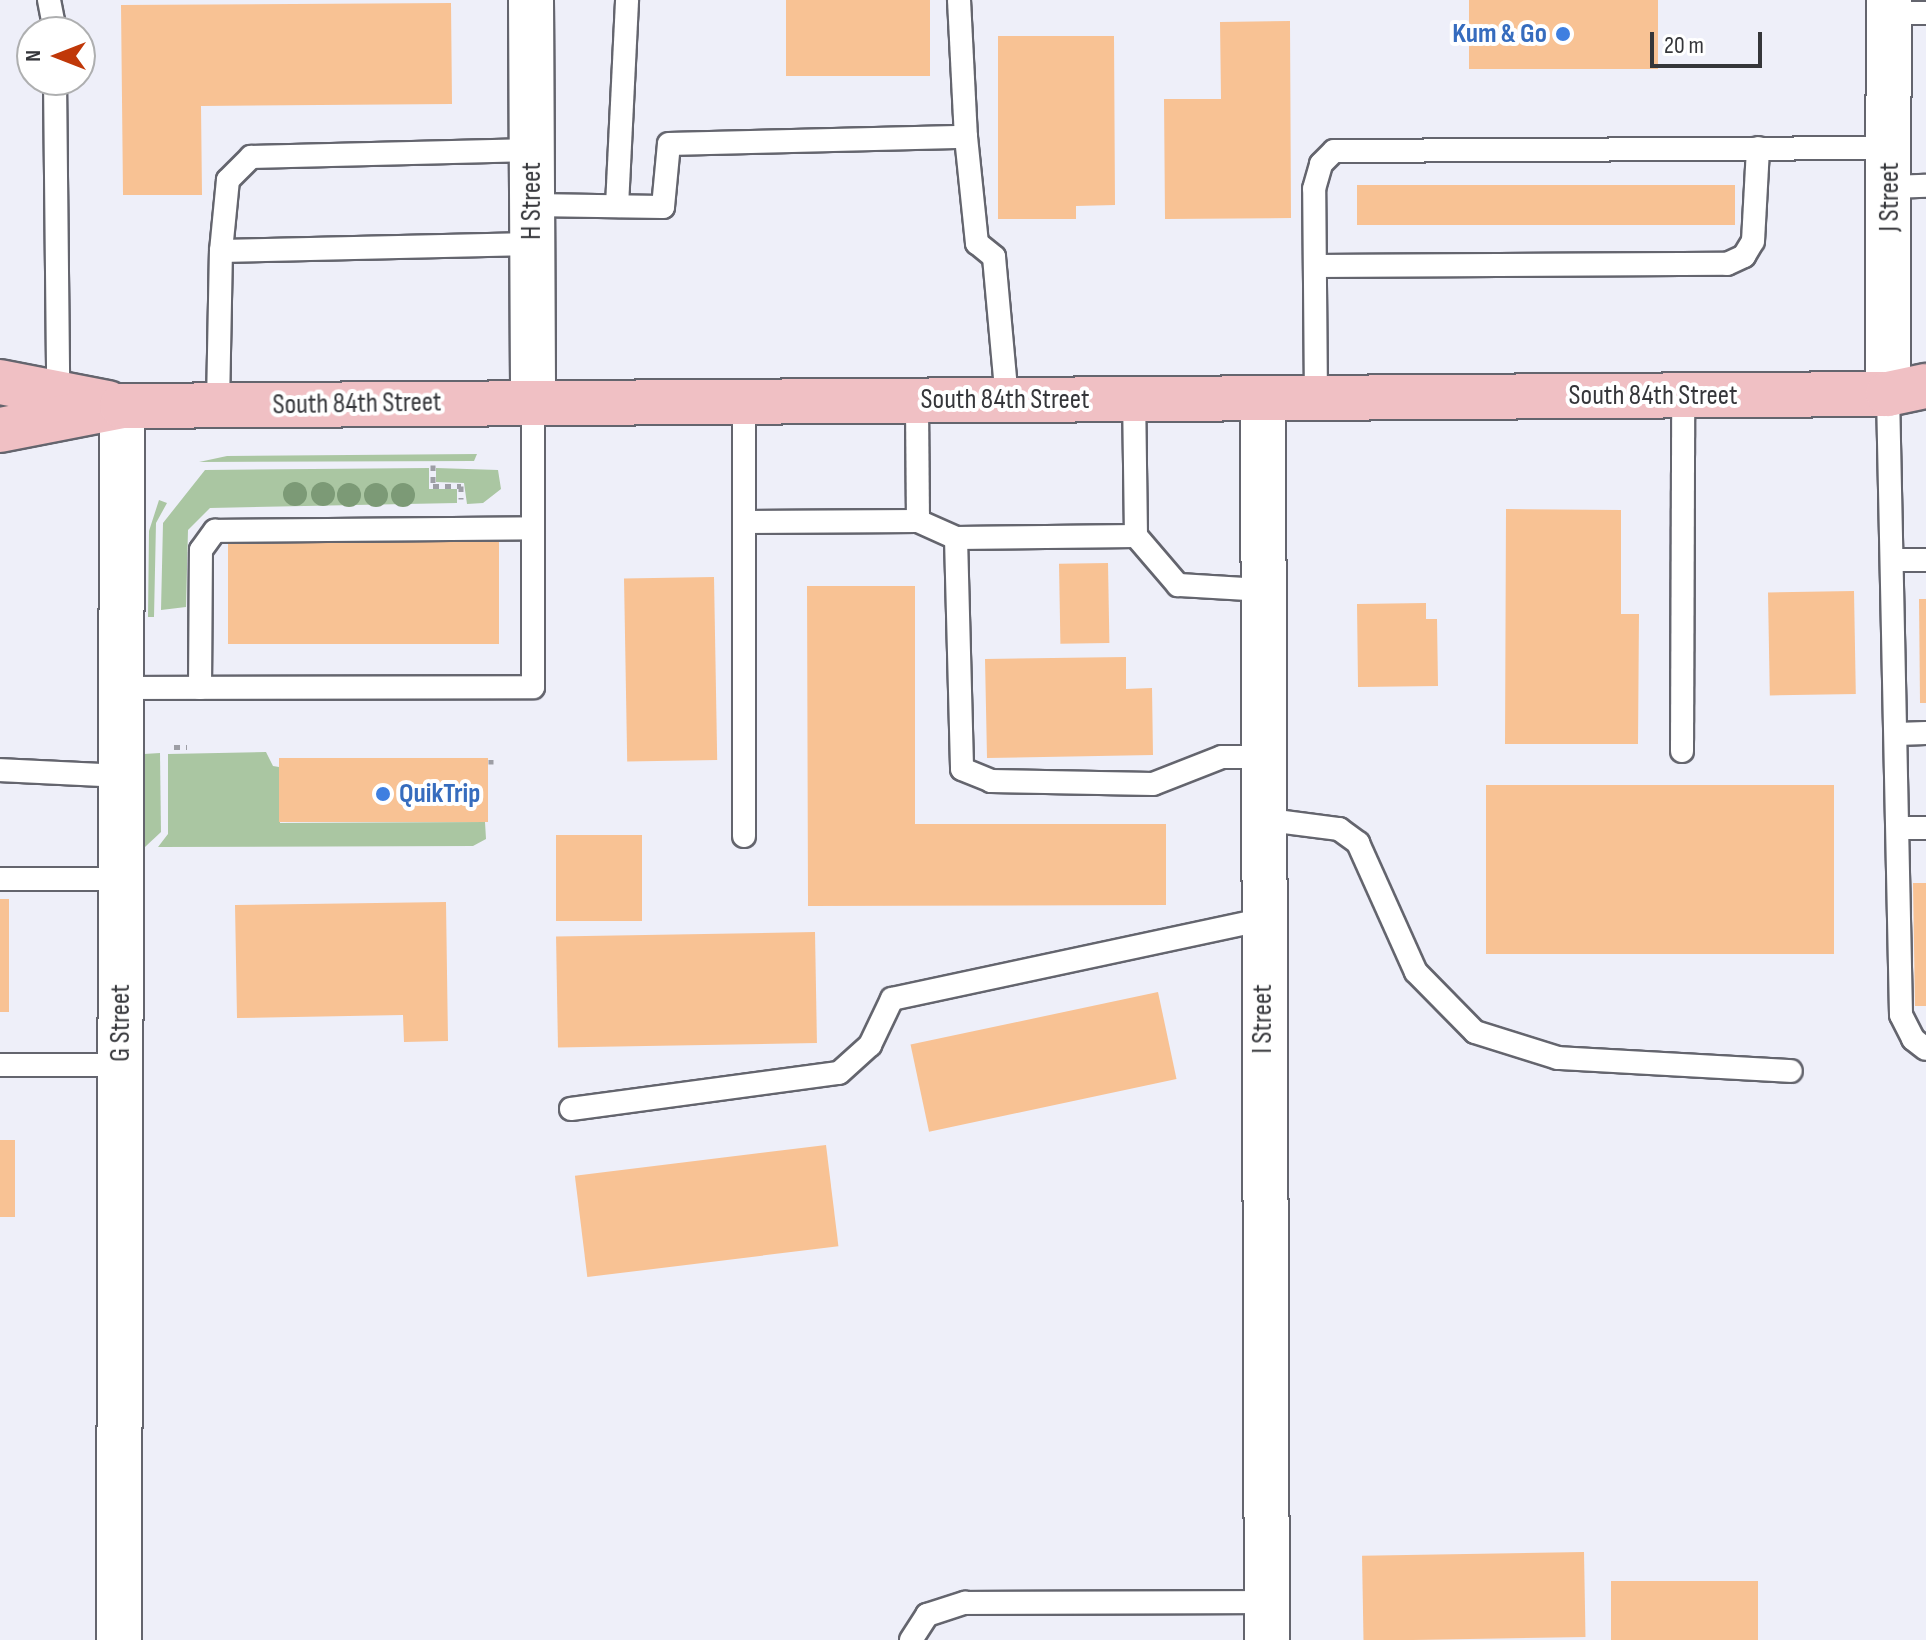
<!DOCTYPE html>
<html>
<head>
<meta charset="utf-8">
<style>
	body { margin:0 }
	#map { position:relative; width:1926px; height:1640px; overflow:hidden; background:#eeeff9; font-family:"Sofia Sans Condensed",sans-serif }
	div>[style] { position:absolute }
	.green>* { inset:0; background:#aac6a2 }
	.building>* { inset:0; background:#f8c294; transform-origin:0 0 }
	.path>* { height:5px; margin-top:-2.5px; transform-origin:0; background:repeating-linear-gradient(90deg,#9d9ea5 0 6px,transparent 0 12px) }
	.roads { filter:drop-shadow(2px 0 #64656e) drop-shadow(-2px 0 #64656e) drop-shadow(0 2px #64656e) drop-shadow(0 -2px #64656e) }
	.lane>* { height:22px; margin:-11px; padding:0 11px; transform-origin:11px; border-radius:11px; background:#fff }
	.street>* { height:44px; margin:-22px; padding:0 22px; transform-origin:22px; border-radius:22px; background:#fff }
	.primary>* { height:44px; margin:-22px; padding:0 22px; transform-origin:22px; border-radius:22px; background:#f0c0c4 }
	.trees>* { width:24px; height:24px; margin:-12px; border-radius:50%; background:#7c9a76 }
	.dots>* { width:22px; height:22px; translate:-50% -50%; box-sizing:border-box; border:4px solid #fff; border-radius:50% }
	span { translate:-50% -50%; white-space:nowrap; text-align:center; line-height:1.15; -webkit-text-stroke:8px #fff; paint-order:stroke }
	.shop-label { font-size:28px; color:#366cbe; font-weight:700 }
	.right { translate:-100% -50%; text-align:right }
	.left { translate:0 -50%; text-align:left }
	.street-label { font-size:28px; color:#35363a }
	.north { position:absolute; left:16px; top:16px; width:80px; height:80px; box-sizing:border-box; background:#fff; border:2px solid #aeafb0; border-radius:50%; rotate:270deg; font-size:22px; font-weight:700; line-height:32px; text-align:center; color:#35363a }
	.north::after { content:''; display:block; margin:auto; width:28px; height:36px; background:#c03809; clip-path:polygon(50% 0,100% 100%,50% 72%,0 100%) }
	.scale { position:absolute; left:1650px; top:32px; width:112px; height:36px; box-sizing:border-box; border:4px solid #35363a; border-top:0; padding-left:10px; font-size:24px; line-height:28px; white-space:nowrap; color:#35363a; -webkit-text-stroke:6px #fff; paint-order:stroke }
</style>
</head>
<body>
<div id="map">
	<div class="green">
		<div style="clip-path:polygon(477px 454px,474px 461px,199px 462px,227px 456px)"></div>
		<div style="clip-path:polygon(429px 468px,429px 489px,457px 489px,457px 503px,210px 508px,188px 530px,186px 607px,161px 610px,163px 523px,205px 470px)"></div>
		<div style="clip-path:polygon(436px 468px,498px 470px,501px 489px,483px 503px,467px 504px,464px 483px,436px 482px)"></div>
		<div style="clip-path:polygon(159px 500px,167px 503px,156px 523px,154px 617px,148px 617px,149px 531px)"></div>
		<div style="clip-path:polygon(266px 752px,273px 766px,279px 767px,280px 823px,485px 822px,486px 839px,473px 846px,158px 847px,168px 834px,168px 754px)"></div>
		<div style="clip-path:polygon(160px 753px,161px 832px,145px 847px,140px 845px,144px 754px)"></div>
	</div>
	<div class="building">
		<div style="left:786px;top:0;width:144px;height:76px"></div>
		<div style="left:1469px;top:0;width:189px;height:69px"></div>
		<div style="clip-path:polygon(451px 3px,452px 104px,201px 106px,202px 195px,123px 195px,121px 5px)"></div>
		<div style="clip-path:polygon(1290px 21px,1291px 218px,1165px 219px,1164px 99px,1221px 99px,1220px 22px)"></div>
		<div style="clip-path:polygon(998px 36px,1114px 36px,1115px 205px,1076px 206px,1076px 219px,998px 219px)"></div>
		<div style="left:1735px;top:185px;width:40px;height:378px;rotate:90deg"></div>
		<div style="clip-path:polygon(1506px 509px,1621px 510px,1621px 614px,1639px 614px,1638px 744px,1505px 744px)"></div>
		<div style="left:228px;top:541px;width:271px;height:103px"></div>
		<div style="left:1108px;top:563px;width:80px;height:49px;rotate:89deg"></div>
		<div style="left:714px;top:577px;width:183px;height:90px;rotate:89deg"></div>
		<div style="clip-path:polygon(807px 586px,915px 586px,915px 824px,1166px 824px,1166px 905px,808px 906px)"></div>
		<div style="left:1854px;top:591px;width:103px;height:86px;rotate:89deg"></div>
		<div style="clip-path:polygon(1919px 599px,1926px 599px,1926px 703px,1920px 703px)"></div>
		<div style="clip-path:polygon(1426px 603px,1426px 619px,1437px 619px,1438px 686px,1358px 687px,1357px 604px)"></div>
		<div style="clip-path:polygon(1126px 657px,1126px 689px,1152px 688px,1153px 755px,987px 758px,985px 659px)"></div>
		<div style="left:488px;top:758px;width:64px;height:209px;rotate:90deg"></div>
		<div style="left:1834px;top:785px;width:169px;height:348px;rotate:90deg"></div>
		<div style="left:556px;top:835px;width:86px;height:86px"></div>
		<div style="clip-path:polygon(1913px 883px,1926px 883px,1926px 1006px,1915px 1006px)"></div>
		<div style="left:0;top:899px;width:9px;height:113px"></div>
		<div style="clip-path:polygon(446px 902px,448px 1041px,404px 1042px,403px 1015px,237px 1018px,235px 905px)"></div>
		<div style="left:815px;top:932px;width:111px;height:259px;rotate:89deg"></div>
		<div style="left:1158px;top:992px;width:89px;height:253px;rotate:78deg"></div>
		<div style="left:0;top:1140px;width:15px;height:77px"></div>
		<div style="left:826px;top:1145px;width:102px;height:253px;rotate:83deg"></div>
		<div style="left:1584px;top:1552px;width:85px;height:222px;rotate:89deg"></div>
		<div style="left:1758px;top:1581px;width:59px;height:147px;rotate:90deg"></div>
	</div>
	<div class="path">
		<div style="left:433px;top:465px;width:21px;rotate:90deg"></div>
		<div style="left:433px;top:486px;width:28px"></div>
		<div style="left:461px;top:486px;width:13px;rotate:90deg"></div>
		<div style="left:174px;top:747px;width:13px"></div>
		<div style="left:491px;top:759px;width:5px;rotate:90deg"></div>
	</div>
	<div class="roads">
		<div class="lane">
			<div style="left:49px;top:0;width:33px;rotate:79deg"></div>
			<div style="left:959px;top:0;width:137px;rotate:87.1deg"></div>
			<div style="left:1889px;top:13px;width:37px"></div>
			<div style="left:55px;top:80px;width:311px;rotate:89.4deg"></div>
			<div style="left:1891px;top:187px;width:35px;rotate:-2deg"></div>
			<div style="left:532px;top:205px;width:131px;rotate:0.9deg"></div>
			<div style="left:663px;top:207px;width:63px;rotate:-84.6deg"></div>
			<div style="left:669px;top:144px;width:297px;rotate:-1.4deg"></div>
			<div style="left:966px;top:137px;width:107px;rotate:84.1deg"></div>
			<div style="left:977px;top:243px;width:22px;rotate:39deg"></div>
			<div style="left:994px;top:257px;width:144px;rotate:84.8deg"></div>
			<div style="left:617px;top:206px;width:206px;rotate:-87.2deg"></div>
			<div style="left:221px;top:251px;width:311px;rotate:-1.3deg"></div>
			<div style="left:1315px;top:266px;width:412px;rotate:-0.3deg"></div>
			<div style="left:1727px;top:264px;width:19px;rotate:-25deg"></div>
			<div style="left:1744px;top:256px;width:17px;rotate:-59deg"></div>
			<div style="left:1753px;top:241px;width:93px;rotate:-86.9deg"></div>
			<div style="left:1888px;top:394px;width:621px;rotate:88.8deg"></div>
			<div style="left:1901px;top:1015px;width:27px;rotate:63deg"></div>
			<div style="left:1913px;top:1039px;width:16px;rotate:38deg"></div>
			<div style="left:1316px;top:398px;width:209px;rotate:-90.5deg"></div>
			<div style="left:1314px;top:189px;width:26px;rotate:-74deg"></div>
			<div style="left:1321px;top:164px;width:18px;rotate:-45deg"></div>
			<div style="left:1334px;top:151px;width:556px;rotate:-0.31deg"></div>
			<div style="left:744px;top:402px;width:434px;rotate:90deg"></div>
			<div style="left:218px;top:405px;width:154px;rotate:-88.9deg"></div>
			<div style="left:221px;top:251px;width:71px;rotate:-84.4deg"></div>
			<div style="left:228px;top:180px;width:33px;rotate:-45deg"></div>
			<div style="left:251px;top:157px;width:281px;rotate:-1.4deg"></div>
			<div style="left:918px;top:521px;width:42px;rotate:24.1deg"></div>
			<div style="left:956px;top:538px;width:180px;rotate:-0.6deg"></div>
			<div style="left:1136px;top:536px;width:136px;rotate:-90.8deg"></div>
			<div style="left:744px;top:522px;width:174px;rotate:-0.3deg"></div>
			<div style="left:918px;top:521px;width:120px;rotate:-90.5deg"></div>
			<div style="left:1136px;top:536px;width:65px;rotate:49.4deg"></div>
			<div style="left:1178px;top:585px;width:84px;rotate:3.4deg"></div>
			<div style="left:956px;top:538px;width:231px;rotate:88.5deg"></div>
			<div style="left:962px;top:769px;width:31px;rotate:22deg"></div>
			<div style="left:991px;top:781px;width:162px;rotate:1.1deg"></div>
			<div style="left:1153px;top:784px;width:74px;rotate:-21.4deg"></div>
			<div style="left:1222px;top:757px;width:39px"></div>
			<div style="left:1892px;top:560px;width:34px"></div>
			<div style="left:122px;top:688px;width:411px;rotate:-0.1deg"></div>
			<div style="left:533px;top:687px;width:285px;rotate:-90deg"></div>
			<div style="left:200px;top:688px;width:138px;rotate:-89.6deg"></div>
			<div style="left:201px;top:550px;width:24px;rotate:-54deg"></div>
			<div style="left:215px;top:531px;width:318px;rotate:-0.5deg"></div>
			<div style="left:1897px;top:734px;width:29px;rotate:-2deg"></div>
			<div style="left:1682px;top:751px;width:355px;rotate:-89.8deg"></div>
			<div style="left:0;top:770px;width:122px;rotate:2.8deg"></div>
			<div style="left:1261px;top:819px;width:79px;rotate:7.3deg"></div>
			<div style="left:1339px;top:829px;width:24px;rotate:36deg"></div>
			<div style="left:1358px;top:843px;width:141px;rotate:65.8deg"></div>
			<div style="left:1416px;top:972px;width:84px;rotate:45.5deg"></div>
			<div style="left:1475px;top:1032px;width:87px;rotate:17.4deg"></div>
			<div style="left:1558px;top:1058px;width:233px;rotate:3.2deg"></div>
			<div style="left:1899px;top:828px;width:27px"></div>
			<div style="left:0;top:879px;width:121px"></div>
			<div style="left:0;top:1065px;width:121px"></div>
			<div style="left:571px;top:1109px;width:270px;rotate:-7.7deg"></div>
			<div style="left:839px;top:1073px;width:42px;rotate:-42.1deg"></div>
			<div style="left:870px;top:1045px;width:51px;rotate:-64.4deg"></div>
			<div style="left:892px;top:999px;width:378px;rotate:-12.1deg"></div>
			<div style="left:911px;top:1640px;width:30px;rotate:-57deg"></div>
			<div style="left:927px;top:1615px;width:40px;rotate:-18deg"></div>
			<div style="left:965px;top:1603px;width:301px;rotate:-0.2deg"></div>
		</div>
		<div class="street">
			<div style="left:531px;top:0;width:402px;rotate:89.7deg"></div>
			<div style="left:1888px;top:394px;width:394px;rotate:-89.9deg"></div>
			<div style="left:1263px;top:399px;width:1241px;rotate:89.82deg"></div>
			<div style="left:119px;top:1640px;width:1234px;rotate:-89.86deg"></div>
		</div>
		<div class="primary">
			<div style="left:0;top:382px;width:110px;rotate:11deg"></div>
			<div style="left:0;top:430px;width:124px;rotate:-11.1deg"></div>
			<div style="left:122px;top:406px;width:1766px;rotate:-0.39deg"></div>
			<div style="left:1888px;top:394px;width:39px;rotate:-12deg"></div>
		</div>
	</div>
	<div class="trees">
		<div style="left:295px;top:494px"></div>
		<div style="left:323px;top:494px"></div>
		<div style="left:349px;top:495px"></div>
		<div style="left:376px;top:495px"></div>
		<div style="left:403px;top:495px"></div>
	</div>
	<div class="dots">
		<div style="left:1563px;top:34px;background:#3f7fe0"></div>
		<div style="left:383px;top:794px;background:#3f7fe0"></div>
	</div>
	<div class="shop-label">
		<span class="right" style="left:1547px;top:34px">Kum &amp; Go</span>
		<span class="left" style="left:399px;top:794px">QuikTrip</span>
	</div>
	<div class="street-label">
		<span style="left:1890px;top:197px;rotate:-90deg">J Street</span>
		<span style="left:532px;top:201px;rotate:-90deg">H Street</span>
		<span style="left:1653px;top:396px">South 84th Street</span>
		<span style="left:1005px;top:400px">South 84th Street</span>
		<span style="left:357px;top:404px;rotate:-1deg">South 84th Street</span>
		<span style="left:1263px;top:1019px;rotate:-90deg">I Street</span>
		<span style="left:121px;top:1023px;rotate:-90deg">G Street</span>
	</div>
	<div class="north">N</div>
	<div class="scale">20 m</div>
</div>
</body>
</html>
